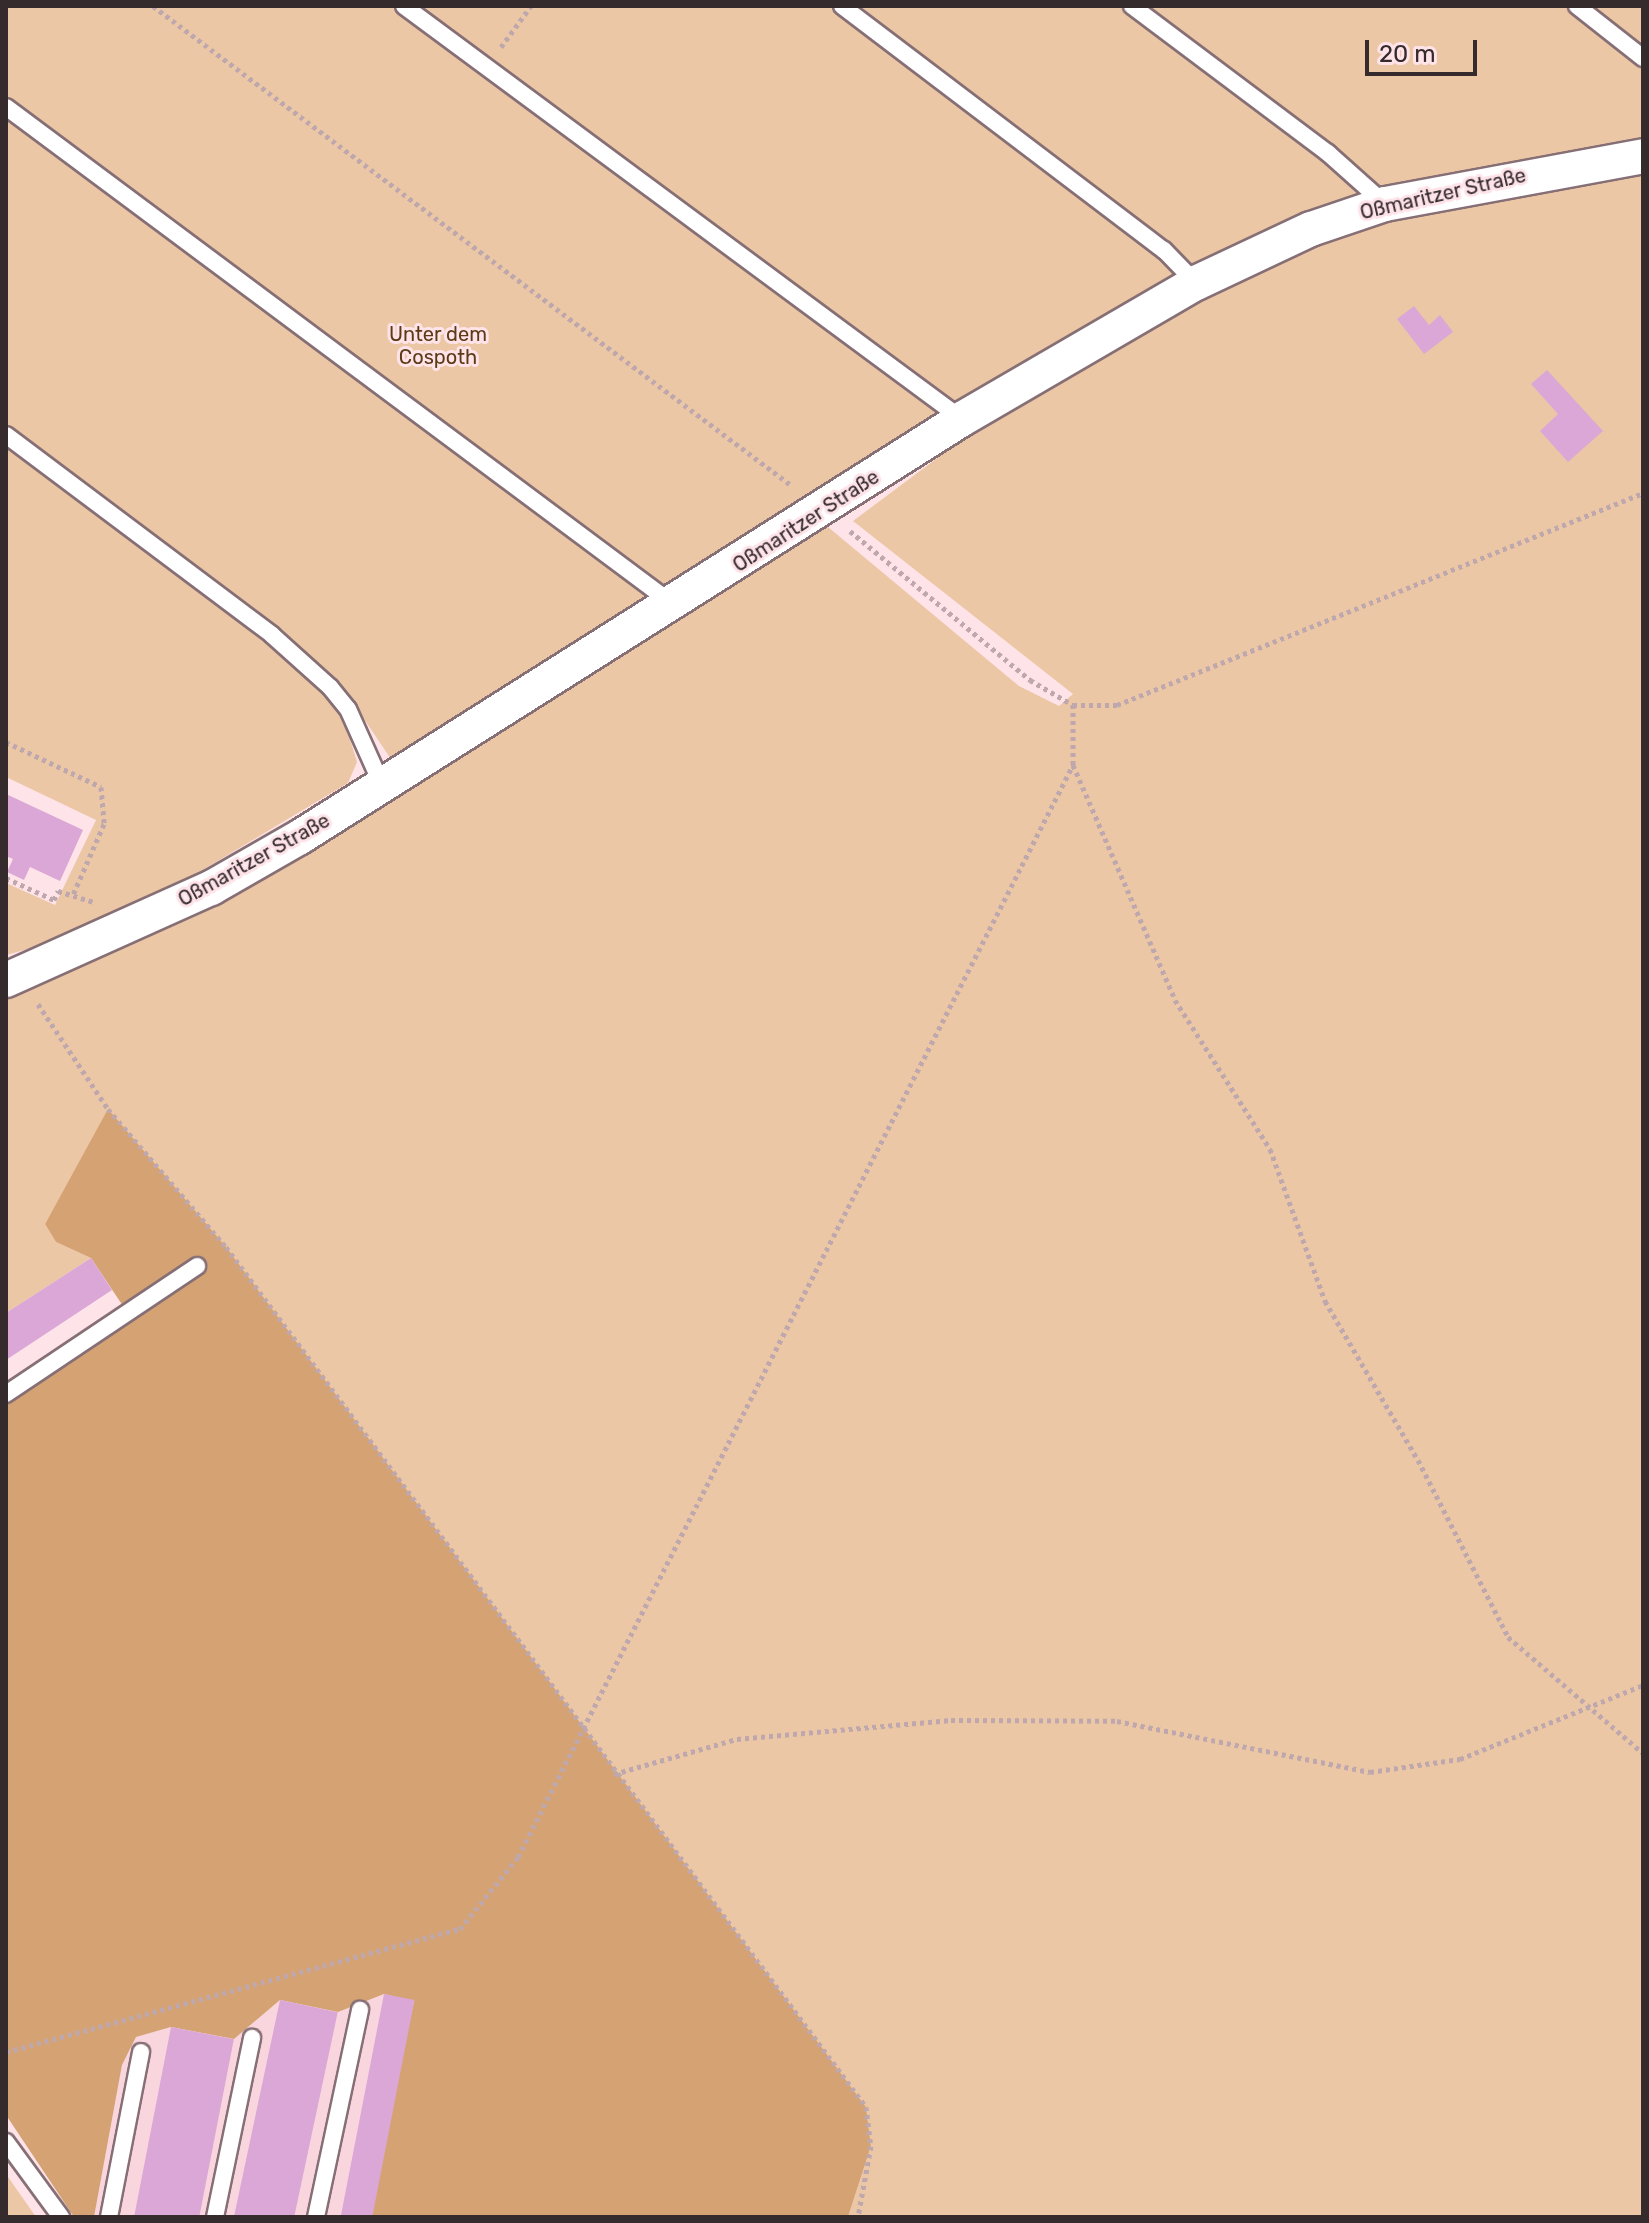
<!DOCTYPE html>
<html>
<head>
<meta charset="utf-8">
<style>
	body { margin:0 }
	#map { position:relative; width:1649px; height:2223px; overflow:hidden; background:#fee3e9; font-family:Rubik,sans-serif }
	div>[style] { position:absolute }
	.built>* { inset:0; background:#f9d6de }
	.green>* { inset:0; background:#ecc7a5 }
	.forest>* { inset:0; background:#d5a373 }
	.building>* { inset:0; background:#dba7d6; transform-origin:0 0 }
	.path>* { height:5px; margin-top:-2.5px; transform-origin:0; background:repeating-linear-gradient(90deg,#bea8ad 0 4px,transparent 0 8px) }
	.roads { filter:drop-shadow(2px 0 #866f75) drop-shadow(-2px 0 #866f75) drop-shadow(0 2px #866f75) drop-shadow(0 -2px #866f75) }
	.service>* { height:16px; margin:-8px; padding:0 8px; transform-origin:8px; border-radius:8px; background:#fff }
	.minor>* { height:34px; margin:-17px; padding:0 17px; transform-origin:17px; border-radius:17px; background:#fff }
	span { translate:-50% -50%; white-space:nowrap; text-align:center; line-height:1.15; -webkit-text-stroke:6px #fee3e9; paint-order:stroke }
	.street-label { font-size:20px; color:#352b2d }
	.park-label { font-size:20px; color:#5c3a15 }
	.frame { position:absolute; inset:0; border:8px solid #352b2d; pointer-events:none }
	.scale { position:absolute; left:1365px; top:40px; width:112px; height:36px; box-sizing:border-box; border:4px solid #352b2d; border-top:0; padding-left:10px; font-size:24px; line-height:28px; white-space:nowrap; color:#352b2d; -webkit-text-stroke:6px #fee3e9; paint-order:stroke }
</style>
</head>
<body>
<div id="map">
	<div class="built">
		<div style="clip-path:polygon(384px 1994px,414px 2000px,369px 2217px,94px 2217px,122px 2065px,136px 2037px,171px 2027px,234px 2039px,280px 2000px,338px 2012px)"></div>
	</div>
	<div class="green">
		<div style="clip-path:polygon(6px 6px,1643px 6px,1643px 144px,1567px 153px,1386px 194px,1242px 242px,1116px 308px,397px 768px,337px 679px,264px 638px,342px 713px,357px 762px,348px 783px,186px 880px,50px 943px,6px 955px,6px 883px,55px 905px,96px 820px,6px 777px)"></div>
		<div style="clip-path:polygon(1643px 167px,1643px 2217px,848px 2217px,871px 2146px,866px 2107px,108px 1110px,45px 1224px,56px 1242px,91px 1258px,6px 1313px,6px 1000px,204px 912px,822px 522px,1019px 686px,1059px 706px,1073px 694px,853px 521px,995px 415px,1200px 296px,1407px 209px)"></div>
		<div style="clip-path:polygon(6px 2174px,36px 2217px,6px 2217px)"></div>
	</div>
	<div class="forest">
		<div style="clip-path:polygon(108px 1109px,226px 1247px,866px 2107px,871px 2146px,848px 2217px,369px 2217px,414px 2001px,384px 1994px,338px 2012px,280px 2000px,234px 2039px,171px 2027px,136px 2037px,122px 2065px,94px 2217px,74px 2217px,6px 2115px,6px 1396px,127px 1312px,91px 1258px,56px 1242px,45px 1224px)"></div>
	</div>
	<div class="building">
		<div style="clip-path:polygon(1414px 306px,1429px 325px,1440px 315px,1453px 332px,1424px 354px,1397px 319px)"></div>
		<div style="clip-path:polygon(1547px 370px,1603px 431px,1568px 462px,1540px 431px,1558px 414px,1531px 384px)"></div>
		<div style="clip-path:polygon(6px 794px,83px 830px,60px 881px,30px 867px,24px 880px,7px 872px,13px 859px,6px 856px)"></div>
		<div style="clip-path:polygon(91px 1258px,112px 1290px,6px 1360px,6px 1313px)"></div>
		<div style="left:384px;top:1994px;width:31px;height:228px;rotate:11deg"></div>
		<div style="left:280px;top:2000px;width:59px;height:222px;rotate:12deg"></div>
		<div style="left:171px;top:2027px;width:64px;height:193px;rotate:11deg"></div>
	</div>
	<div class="path">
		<div style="left:153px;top:6px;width:799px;rotate:36.91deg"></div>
		<div style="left:501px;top:47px;width:51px;rotate:-53.8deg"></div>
		<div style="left:850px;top:531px;width:234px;rotate:39.6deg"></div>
		<div style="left:1030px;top:680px;width:50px;rotate:30.2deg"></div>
		<div style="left:1073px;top:705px;width:44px"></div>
		<div style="left:1117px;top:705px;width:567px;rotate:-21.95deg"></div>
		<div style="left:1073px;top:705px;width:60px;rotate:90deg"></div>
		<div style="left:1073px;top:765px;width:256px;rotate:66.5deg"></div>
		<div style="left:1175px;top:1000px;width:177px;rotate:57.5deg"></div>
		<div style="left:1270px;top:1149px;width:162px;rotate:70.1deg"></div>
		<div style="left:1325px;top:1301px;width:184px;rotate:59.7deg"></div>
		<div style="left:1418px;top:1460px;width:199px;rotate:63deg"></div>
		<div style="left:1508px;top:1637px;width:178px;rotate:40.7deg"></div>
		<div style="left:6px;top:742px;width:105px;rotate:25.3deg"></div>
		<div style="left:101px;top:787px;width:37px;rotate:85deg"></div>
		<div style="left:104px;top:824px;width:80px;rotate:113.7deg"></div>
		<div style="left:6px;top:878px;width:53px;rotate:24.6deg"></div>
		<div style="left:54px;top:900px;width:10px;rotate:-66deg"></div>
		<div style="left:58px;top:891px;width:37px;rotate:17deg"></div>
		<div style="left:38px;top:1004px;width:126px;rotate:56.3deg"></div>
		<div style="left:108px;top:1109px;width:182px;rotate:49.5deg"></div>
		<div style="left:226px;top:1247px;width:1072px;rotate:53.34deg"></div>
		<div style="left:866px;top:2107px;width:39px;rotate:83deg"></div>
		<div style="left:871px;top:2146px;width:72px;rotate:100.4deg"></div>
		<div style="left:614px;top:1774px;width:128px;rotate:-15.9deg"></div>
		<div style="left:737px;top:1739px;width:215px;rotate:-5.1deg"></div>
		<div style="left:951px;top:1720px;width:166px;rotate:0.3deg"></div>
		<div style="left:1117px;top:1721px;width:258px;rotate:11.4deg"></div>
		<div style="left:1370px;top:1772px;width:91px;rotate:-8.2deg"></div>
		<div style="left:1460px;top:1759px;width:197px;rotate:-22deg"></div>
		<div style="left:6px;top:2052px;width:470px;rotate:-15.2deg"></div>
		<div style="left:460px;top:1929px;width:92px;rotate:-51.1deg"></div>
		<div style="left:518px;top:1857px;width:1225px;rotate:-63.06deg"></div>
	</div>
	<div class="roads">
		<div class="service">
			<div style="left:404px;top:6px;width:694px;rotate:36.51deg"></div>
			<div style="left:842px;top:6px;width:404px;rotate:37.2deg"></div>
			<div style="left:1164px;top:250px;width:46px;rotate:45.9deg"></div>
			<div style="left:1132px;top:6px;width:245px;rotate:36.9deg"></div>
			<div style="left:1328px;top:153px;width:76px;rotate:41.8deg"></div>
			<div style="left:1577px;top:6px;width:84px;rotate:38.2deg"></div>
			<div style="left:6px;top:107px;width:832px;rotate:36.69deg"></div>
			<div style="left:6px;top:435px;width:333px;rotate:36.9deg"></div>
			<div style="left:272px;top:635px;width:78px;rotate:41.9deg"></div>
			<div style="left:330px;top:687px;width:28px;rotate:51deg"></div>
			<div style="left:348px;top:709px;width:83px;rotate:65.9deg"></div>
			<div style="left:6px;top:1394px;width:230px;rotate:-33.8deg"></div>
			<div style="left:6px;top:2142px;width:93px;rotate:53.7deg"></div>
			<div style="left:109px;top:2217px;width:168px;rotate:-79deg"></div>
			<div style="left:215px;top:2217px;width:183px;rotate:-78.3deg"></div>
			<div style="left:316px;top:2217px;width:212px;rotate:-78deg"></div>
		</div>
		<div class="minor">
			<div style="left:6px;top:980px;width:225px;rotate:-24.2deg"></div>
			<div style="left:211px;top:888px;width:103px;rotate:-29.8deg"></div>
			<div style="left:300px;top:837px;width:783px;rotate:-32.27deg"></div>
			<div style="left:962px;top:419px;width:271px;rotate:-30.2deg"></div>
			<div style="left:1196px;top:283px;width:127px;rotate:-25.2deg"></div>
			<div style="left:1311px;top:229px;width:78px;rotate:-18.7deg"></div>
			<div style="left:1385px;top:204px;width:262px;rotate:-10.5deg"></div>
		</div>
	</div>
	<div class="street-label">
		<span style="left:1443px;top:194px;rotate:-13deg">Oßmaritzer Straße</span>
		<span style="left:806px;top:521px;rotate:-33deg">Oßmaritzer Straße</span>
		<span style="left:254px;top:860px;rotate:-29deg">Oßmaritzer Straße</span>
	</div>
	<div class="park-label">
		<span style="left:438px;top:346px">Unter dem<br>Cospoth</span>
	</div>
	<div class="frame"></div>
	<div class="scale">20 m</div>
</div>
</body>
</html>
